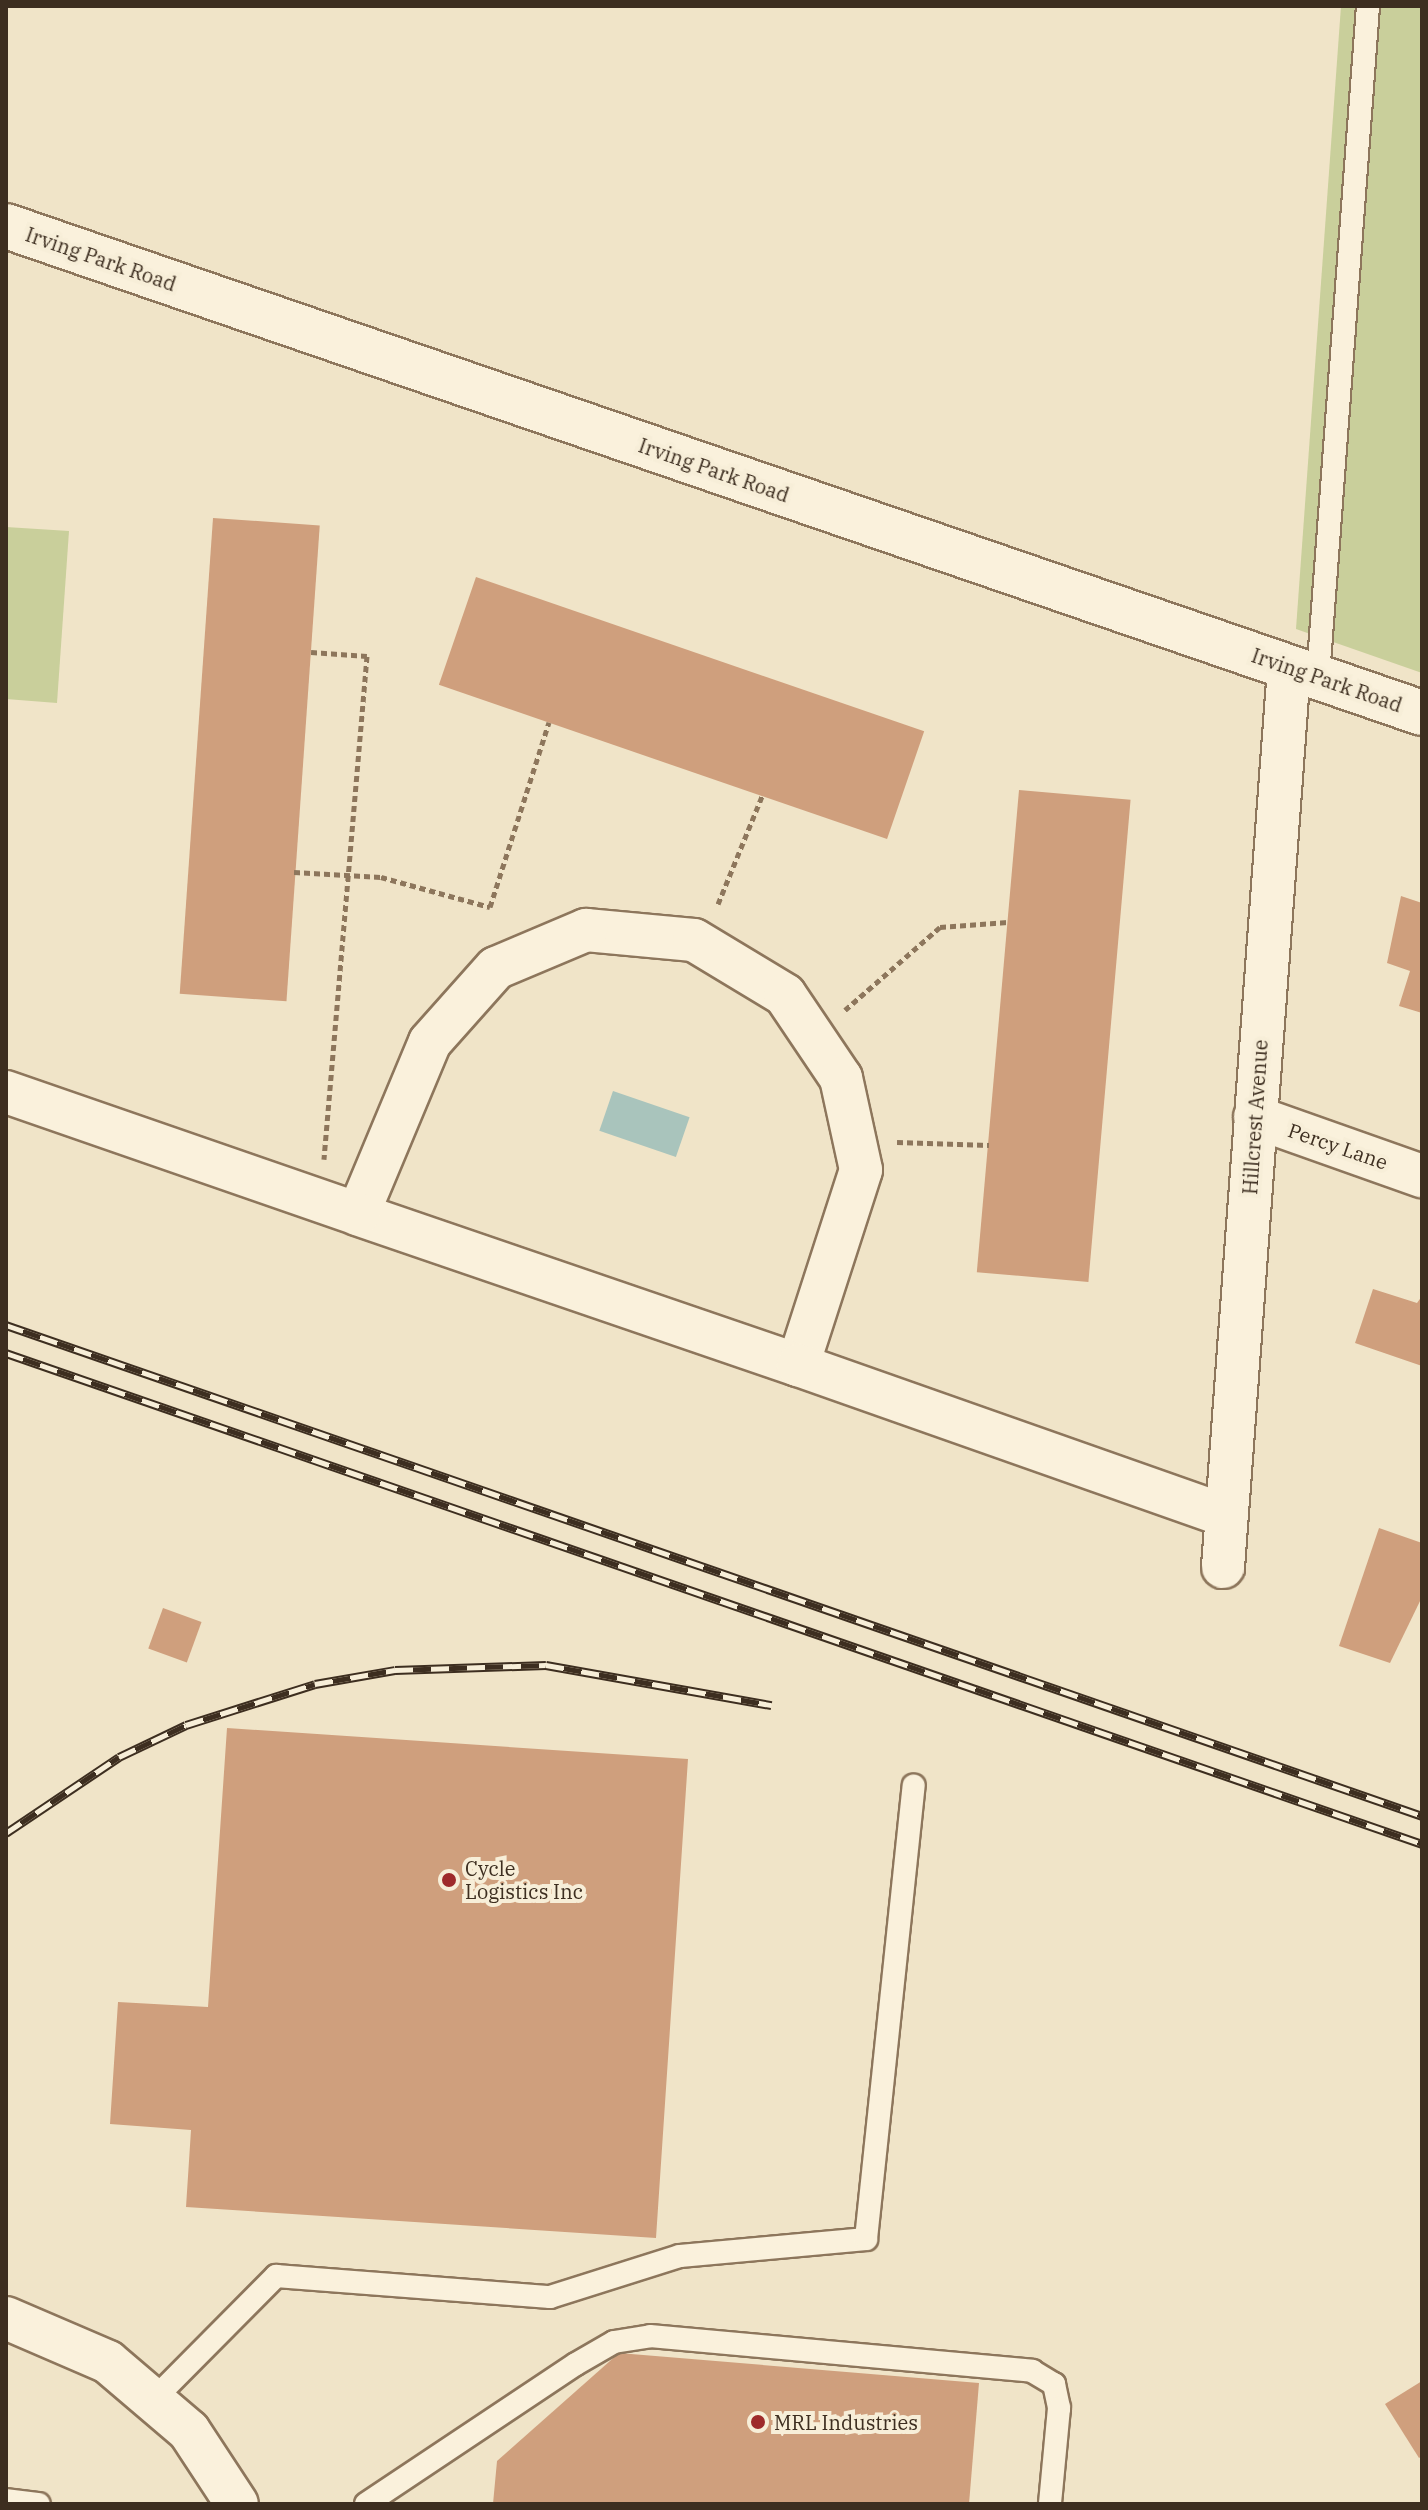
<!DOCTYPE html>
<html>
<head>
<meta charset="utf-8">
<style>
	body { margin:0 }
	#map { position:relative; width:1428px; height:2510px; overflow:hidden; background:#f0e4c8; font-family:"IBM Plex Serif",serif }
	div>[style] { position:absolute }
	.green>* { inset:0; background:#c9cf9b }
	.water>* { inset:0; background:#a9c4bc; transform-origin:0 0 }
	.building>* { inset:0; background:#cf9f7d; transform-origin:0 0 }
	.path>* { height:5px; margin-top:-2.5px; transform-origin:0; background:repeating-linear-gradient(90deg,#8d765c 0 6px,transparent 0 10px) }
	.roads { filter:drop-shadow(2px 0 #8d765c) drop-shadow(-2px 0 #8d765c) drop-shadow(0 2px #8d765c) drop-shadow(0 -2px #8d765c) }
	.lane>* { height:22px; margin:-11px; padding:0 11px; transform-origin:11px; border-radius:11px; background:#faf1dc }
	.street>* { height:42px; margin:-21px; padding:0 21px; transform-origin:21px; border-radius:21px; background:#faf1dc }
	.secondary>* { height:44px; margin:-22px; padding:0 22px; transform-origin:22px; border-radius:22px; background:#faf1dc }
	.rail>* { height:9px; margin-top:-4.5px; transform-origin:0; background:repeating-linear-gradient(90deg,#f7eed8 0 18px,#3d2e20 0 36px); box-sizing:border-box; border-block:2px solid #3d2e20 }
	.dots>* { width:22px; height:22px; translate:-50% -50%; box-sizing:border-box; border:4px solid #f7eed8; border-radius:50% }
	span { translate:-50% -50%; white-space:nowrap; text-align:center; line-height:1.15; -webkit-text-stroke:8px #f7eed8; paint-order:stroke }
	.street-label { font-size:20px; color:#3d2e20 }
	.poi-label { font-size:20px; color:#3d2e20 }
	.left { translate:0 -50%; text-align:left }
	.frame { position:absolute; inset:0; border:8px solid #3d2e20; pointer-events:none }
</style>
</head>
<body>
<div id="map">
	<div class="green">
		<div style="clip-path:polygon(1341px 6px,1422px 6px,1422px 673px,1296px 629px)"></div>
		<div style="clip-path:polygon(6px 527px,69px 531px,57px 703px,6px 699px)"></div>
	</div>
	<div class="water">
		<div style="left:613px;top:1091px;width:81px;height:42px;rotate:19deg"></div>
	</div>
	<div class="building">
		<div style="left:213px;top:518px;width:107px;height:477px;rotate:4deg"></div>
		<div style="left:476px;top:577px;width:474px;height:114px;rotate:19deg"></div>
		<div style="left:1019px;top:790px;width:112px;height:484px;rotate:5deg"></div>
		<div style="clip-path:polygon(1401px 896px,1422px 903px,1422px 1013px,1399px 1006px,1410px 971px,1387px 963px)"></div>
		<div style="clip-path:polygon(1373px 1289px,1417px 1303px,1422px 1296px,1422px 1366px,1355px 1343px)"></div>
		<div style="clip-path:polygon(1379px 1528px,1422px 1543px,1422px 1597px,1390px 1663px,1339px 1646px)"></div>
		<div style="left:163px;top:1608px;width:41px;height:43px;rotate:20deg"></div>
		<div style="clip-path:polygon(227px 1728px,688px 1759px,656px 2238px,186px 2207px,191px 2130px,110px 2124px,118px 2002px,208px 2007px)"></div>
		<div style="clip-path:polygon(619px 2353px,979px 2383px,969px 2504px,493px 2504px,497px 2461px)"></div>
		<div style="clip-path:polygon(1422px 2381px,1422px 2456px,1419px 2458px,1385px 2404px)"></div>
	</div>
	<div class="path">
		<div style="left:311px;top:652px;width:56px;rotate:4.1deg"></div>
		<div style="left:367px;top:656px;width:505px;rotate:94.89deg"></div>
		<div style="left:294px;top:872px;width:87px;rotate:3.3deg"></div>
		<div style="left:381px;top:877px;width:113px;rotate:15.4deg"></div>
		<div style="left:490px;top:907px;width:194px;rotate:-72.3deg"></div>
		<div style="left:718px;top:904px;width:119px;rotate:-67.8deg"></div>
		<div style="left:845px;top:1010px;width:126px;rotate:-41.1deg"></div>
		<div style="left:940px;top:927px;width:68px;rotate:-4.2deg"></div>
		<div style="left:897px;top:1142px;width:92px;rotate:1.9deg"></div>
	</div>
	<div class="roads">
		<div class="lane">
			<div style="left:1318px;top:676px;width:672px;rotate:-85.73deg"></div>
			<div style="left:153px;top:2400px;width:175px;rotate:-45.2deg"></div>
			<div style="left:276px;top:2276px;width:275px;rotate:4.4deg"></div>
			<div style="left:550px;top:2297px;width:136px;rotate:-17.5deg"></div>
			<div style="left:680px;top:2256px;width:187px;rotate:-5.2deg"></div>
			<div style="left:866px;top:2239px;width:456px;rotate:-84deg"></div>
			<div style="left:6px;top:2500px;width:33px;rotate:7deg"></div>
			<div style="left:366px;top:2504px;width:252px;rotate:-33.7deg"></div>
			<div style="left:576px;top:2364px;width:44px;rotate:-30.1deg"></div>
			<div style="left:614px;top:2342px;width:36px;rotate:-9deg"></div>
			<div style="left:650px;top:2336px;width:384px;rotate:5.2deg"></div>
			<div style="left:1032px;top:2371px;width:26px;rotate:31deg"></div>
			<div style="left:1054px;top:2384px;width:25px;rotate:78deg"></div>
			<div style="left:1059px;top:2408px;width:96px;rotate:95.4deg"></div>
		</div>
		<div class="street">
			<div style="left:586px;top:930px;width:108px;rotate:5.3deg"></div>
			<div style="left:694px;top:940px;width:106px;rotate:31.1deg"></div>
			<div style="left:785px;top:995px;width:100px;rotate:56deg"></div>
			<div style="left:841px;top:1078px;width:94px;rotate:77.7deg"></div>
			<div style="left:861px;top:1170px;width:205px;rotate:107.9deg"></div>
			<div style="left:798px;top:1365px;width:465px;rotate:-161.1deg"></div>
			<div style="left:358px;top:1214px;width:186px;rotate:-67.3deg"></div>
			<div style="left:430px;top:1042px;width:99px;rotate:-48.3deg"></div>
			<div style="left:496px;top:968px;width:98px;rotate:-22.9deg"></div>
			<div style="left:6px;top:1092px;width:373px;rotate:19.1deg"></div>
			<div style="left:1255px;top:1117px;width:177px;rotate:19.5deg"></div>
			<div style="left:798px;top:1365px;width:453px;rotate:19.4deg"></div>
			<div style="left:1223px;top:1567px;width:901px;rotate:-85.8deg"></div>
			<div style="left:6px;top:2318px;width:111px;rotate:23.3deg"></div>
			<div style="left:108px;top:2362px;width:106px;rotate:40.4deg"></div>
			<div style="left:189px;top:2431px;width:87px;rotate:56.7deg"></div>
		</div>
		<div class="secondary">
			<div style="left:6px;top:226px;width:1497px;rotate:18.98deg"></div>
		</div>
	</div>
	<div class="rail">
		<div style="left:6px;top:1325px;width:1499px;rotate:19.12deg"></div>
		<div style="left:6px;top:1353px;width:1499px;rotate:19.12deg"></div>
		<div style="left:6px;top:1833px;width:136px;rotate:-33.9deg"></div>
		<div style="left:119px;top:1757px;width:74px;rotate:-25.5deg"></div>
		<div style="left:186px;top:1725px;width:135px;rotate:-17.6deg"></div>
		<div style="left:315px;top:1684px;width:81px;rotate:-9.9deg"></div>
		<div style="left:395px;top:1670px;width:151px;rotate:-1.9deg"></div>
		<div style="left:546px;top:1665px;width:229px;rotate:10.1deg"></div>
	</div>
	<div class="dots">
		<div style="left:449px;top:1880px;background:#9e2a2b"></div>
		<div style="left:758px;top:2422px;background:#9e2a2b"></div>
	</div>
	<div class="street-label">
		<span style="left:101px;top:259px;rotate:19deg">Irving Park Road</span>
		<span style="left:714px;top:470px;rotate:19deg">Irving Park Road</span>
		<span style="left:1327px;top:680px;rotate:19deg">Irving Park Road</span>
		<span style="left:1255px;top:1117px;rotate:-86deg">Hillcrest Avenue</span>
		<span style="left:1338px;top:1146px;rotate:19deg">Percy Lane</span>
	</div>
	<div class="poi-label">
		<span class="left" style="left:465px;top:1880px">Cycle<br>Logistics Inc</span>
		<span class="left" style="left:774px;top:2422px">MRL Industries</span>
	</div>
	<div class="frame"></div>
</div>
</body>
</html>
